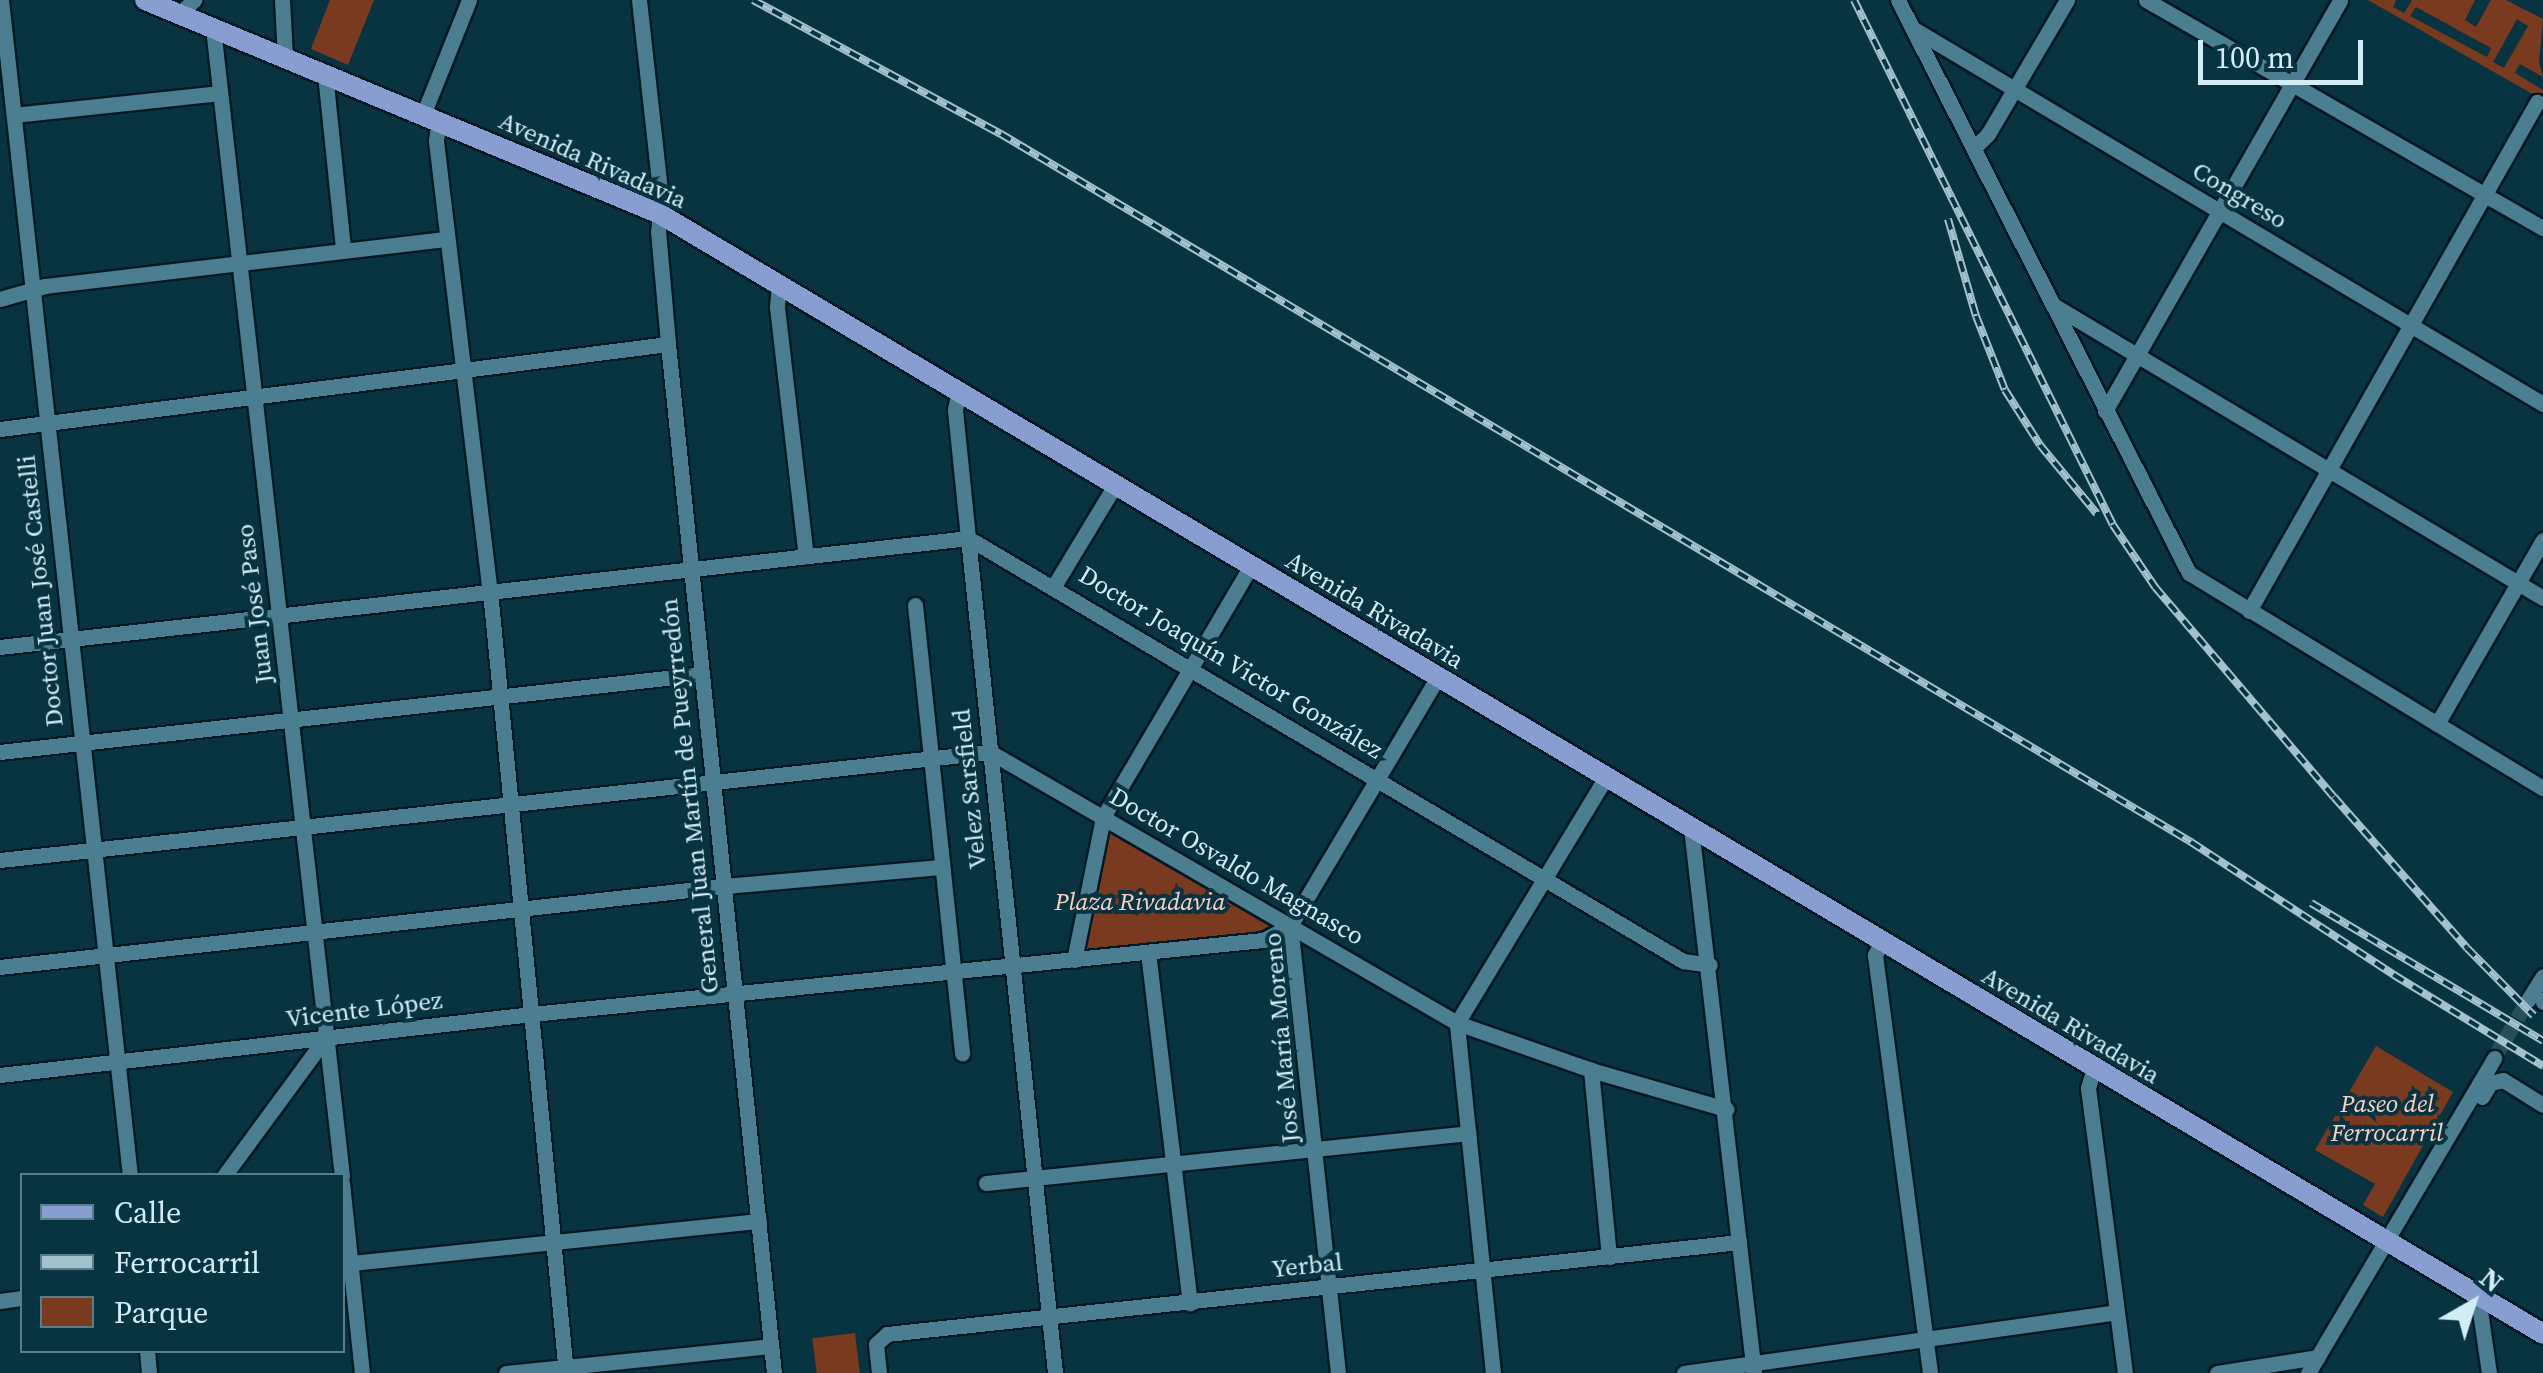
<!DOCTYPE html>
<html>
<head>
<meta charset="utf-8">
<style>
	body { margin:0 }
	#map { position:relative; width:2543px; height:1373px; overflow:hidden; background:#083340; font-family:"Source Serif 4",serif }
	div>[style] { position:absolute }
	.green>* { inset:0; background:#793a1f; transform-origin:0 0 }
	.minor-tunnel>* { height:15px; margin-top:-7.5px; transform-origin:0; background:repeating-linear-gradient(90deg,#264f5b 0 15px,transparent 0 23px) }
	.roads { filter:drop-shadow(2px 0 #001922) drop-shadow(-2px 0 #001922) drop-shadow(0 2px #001922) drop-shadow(0 -2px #001922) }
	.minor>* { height:15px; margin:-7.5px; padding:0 7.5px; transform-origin:7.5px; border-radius:7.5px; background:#4a7e90 }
	.major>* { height:20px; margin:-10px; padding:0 10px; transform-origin:10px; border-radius:10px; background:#889ed1 }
	.rail>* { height:8px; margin-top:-4px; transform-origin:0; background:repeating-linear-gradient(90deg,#083340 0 11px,#a4c2cd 0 22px); box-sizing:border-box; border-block:2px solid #a4c2cd }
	span { translate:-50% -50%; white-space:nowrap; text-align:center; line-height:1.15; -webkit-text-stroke:8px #083340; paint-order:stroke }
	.street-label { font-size:25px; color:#d3edf7 }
	.park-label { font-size:25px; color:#fbd1c1; font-style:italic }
	.legend { position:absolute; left:20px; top:1173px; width:325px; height:180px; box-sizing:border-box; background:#083340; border:2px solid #597d89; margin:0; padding:12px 18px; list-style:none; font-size:30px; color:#d3edf7 }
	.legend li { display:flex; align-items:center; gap:20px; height:50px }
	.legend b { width:50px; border:2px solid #597d89 }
	.north { position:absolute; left:2423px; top:1253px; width:100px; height:100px; -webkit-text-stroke:8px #083340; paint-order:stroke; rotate:39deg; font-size:28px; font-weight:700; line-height:40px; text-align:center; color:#d3edf7 }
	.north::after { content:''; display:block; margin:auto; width:35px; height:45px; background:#d3edf7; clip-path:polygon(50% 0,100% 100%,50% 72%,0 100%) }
	.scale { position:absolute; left:2198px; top:40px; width:165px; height:45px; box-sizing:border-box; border:5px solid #d3edf7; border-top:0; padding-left:12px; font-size:30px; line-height:35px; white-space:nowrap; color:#d3edf7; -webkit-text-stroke:8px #083340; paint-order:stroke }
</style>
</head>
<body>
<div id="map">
	<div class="green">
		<div style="clip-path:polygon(330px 0,374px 0,348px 65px,311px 49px)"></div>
		<div style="clip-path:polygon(evenodd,2368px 0,2396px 0,2393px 7px,2404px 13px,2412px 0,2475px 0,2465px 20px,2476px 27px,2491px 0,2506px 0,2543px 19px,2539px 62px,2543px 77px,2520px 64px,2515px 73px,2543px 90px,2543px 100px,2368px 0,2416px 7px,2491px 48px,2487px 57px,2410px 16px,2416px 7px,2368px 0,2517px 19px,2528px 26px,2504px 68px,2493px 62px,2517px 19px)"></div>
		<div style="clip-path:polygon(1103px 817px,1290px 926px,1074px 960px)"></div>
		<div style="clip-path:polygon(2376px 1046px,2453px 1092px,2383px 1217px,2363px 1205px,2375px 1184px,2315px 1150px)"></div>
		<div style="left:855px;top:1333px;width:40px;height:43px;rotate:83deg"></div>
	</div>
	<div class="minor-tunnel">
		<div style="left:2494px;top:1058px;width:67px;rotate:-59.6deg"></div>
	</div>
	<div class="roads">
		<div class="minor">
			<div style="left:1px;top:0;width:1183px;rotate:83.74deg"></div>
			<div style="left:282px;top:0;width:58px;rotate:87deg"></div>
			<div style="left:639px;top:0;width:200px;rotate:83.7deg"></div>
			<div style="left:661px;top:199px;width:32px;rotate:95deg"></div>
			<div style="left:658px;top:231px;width:113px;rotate:84.9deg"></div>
			<div style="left:668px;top:344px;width:1034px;rotate:84.12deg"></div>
			<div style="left:1898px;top:0;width:643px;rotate:63.08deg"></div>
			<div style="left:2189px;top:573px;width:414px;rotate:31.3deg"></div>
			<div style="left:2146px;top:0;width:458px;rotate:29.9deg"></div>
			<div style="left:179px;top:14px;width:21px;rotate:-43deg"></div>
			<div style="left:213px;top:28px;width:1155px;rotate:83.59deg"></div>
			<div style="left:1912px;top:28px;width:735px;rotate:30.79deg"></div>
			<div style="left:325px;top:74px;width:176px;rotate:84.1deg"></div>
			<div style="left:14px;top:115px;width:207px;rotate:-6.1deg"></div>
			<div style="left:423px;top:115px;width:124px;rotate:-68.2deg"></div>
			<div style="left:439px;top:121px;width:20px;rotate:99deg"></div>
			<div style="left:436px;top:141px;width:453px;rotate:83.2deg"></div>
			<div style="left:490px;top:591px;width:786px;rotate:84.45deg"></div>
			<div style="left:1975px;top:147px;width:18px;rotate:-45deg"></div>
			<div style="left:1988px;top:134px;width:156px;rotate:-59.5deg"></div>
			<div style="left:779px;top:284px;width:23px;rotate:95deg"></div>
			<div style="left:777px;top:307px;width:251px;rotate:83.4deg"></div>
			<div style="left:0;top:299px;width:47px;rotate:-16.1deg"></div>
			<div style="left:45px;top:286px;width:404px;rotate:-6.7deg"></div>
			<div style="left:2053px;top:305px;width:571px;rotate:30.88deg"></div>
			<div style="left:959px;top:392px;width:18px;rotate:103deg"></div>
			<div style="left:955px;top:410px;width:129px;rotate:84.2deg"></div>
			<div style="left:968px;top:538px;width:840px;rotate:84.05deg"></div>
			<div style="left:2105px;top:411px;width:473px;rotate:-60.2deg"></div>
			<div style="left:0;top:429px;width:673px;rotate:-7.25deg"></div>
			<div style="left:1054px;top:586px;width:118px;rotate:-58.9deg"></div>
			<div style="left:915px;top:605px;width:451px;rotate:84deg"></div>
			<div style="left:2249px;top:611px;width:585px;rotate:-60.5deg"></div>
			<div style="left:0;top:647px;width:974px;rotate:-6.42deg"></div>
			<div style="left:968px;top:538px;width:831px;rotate:30.61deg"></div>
			<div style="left:1683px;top:961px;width:27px;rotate:8deg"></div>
			<div style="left:2437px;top:724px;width:212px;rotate:-60.1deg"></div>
			<div style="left:0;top:752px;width:706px;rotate:-6.34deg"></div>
			<div style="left:1691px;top:828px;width:549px;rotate:83.41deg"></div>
			<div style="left:0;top:860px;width:996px;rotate:-6.23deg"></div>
			<div style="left:990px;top:752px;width:540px;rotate:30.13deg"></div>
			<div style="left:1457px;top:1023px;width:142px;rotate:19.3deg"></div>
			<div style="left:1591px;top:1070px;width:141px;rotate:16.1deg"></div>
			<div style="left:1882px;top:941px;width:16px;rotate:117deg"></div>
			<div style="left:1875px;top:955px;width:422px;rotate:82.5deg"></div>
			<div style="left:1148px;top:952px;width:354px;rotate:83.2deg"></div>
			<div style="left:1074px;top:960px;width:146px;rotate:-78.5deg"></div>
			<div style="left:1103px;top:817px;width:291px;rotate:-59.5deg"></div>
			<div style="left:0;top:967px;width:729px;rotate:-6.38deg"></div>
			<div style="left:724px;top:886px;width:218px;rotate:-5deg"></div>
			<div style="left:2528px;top:1000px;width:28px;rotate:-58deg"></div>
			<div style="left:2543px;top:1000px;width:2px;rotate:90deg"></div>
			<div style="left:2094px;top:1068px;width:21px;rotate:107deg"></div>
			<div style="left:2088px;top:1088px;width:287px;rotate:82.6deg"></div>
			<div style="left:1591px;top:1070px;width:188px;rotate:84.5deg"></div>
			<div style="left:0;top:1075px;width:535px;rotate:-6.54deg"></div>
			<div style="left:532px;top:1014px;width:735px;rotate:-5.78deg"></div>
			<div style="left:1263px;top:940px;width:30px;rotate:-27deg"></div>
			<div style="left:2482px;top:1097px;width:16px;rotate:-60deg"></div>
			<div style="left:2490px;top:1083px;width:13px;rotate:-13deg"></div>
			<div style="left:2503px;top:1080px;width:47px;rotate:32deg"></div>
			<div style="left:224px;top:1176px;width:169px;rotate:-53.7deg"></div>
			<div style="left:342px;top:1183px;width:191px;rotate:84deg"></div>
			<div style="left:986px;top:1183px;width:485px;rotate:-5.9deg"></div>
			<div style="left:342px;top:1264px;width:419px;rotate:-5.9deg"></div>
			<div style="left:2478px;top:1297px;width:77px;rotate:81.8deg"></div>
			<div style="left:0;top:1301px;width:22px;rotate:-8deg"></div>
			<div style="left:147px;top:1350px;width:23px;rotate:85deg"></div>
			<div style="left:506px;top:1373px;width:266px;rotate:-5.8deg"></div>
			<div style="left:879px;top:1373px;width:29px;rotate:-96deg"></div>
			<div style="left:876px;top:1344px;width:15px;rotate:-42deg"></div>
			<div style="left:887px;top:1334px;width:857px;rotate:-6.16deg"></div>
			<div style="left:1338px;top:1373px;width:450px;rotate:-96.1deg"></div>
			<div style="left:1290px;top:926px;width:290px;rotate:-59.3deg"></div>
			<div style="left:1493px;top:1373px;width:352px;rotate:-95.9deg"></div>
			<div style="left:1457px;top:1023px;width:288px;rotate:-58.8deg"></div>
			<div style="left:1684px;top:1373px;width:436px;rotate:-8deg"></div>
			<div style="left:2217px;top:1373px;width:102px;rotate:-9deg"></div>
			<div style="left:2308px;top:1373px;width:366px;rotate:-59.4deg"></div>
		</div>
		<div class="major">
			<div style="left:145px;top:0;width:558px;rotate:22.56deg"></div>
			<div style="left:660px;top:214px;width:2191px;rotate:30.74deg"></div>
		</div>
	</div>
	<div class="rail">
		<div style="left:753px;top:0;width:282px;rotate:28.4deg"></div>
		<div style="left:1001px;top:134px;width:1385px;rotate:30.75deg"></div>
		<div style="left:2191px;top:842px;width:243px;rotate:33.2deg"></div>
		<div style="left:2394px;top:975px;width:175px;rotate:31.4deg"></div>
		<div style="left:1854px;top:0;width:585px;rotate:63.74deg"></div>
		<div style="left:2113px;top:525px;width:75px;rotate:55.9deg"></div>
		<div style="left:2155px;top:587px;width:276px;rotate:49.6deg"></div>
		<div style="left:2334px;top:797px;width:201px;rotate:48.6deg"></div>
		<div style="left:2467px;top:948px;width:95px;rotate:45.4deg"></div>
		<div style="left:1948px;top:219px;width:101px;rotate:73.9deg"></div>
		<div style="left:1976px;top:316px;width:79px;rotate:68.6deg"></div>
		<div style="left:2005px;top:390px;width:65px;rotate:57.5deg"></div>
		<div style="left:2040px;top:445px;width:89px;rotate:50.4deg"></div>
		<div style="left:2311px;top:903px;width:270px;rotate:30.7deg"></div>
	</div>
	<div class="street-label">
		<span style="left:593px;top:160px;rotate:24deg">Avenida Rivadavia</span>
		<span style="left:2240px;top:195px;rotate:31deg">Congreso</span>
		<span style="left:40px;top:591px;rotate:-96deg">Doctor Juan José Castelli</span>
		<span style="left:254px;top:604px;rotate:-97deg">Juan José Paso</span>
		<span style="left:1375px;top:610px;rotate:31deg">Avenida Rivadavia</span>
		<span style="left:1231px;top:662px;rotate:31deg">Doctor Joaquín Victor González</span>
		<span style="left:969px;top:789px;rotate:-96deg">Velez Sarsfield</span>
		<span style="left:689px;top:796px;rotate:-96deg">General Juan Martín de Pueyrredón</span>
		<span style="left:1237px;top:866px;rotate:30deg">Doctor Osvaldo Magnasco</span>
		<span style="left:364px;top:1009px;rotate:-7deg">Vicente López</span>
		<span style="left:2071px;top:1025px;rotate:31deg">Avenida Rivadavia</span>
		<span style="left:1281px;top:1038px;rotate:-95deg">José María Moreno</span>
		<span style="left:1307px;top:1265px;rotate:-6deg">Yerbal</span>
	</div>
	<div class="park-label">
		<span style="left:1140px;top:901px">Plaza Rivadavia</span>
		<span style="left:2387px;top:1118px">Paseo del<br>Ferrocarril</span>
	</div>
	<ul class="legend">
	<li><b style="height:12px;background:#889ed1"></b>Calle</li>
	<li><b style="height:12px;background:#a4c2cd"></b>Ferrocarril</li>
	<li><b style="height:28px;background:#793a1f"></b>Parque</li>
	</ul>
	<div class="north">N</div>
	<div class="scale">100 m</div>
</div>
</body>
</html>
